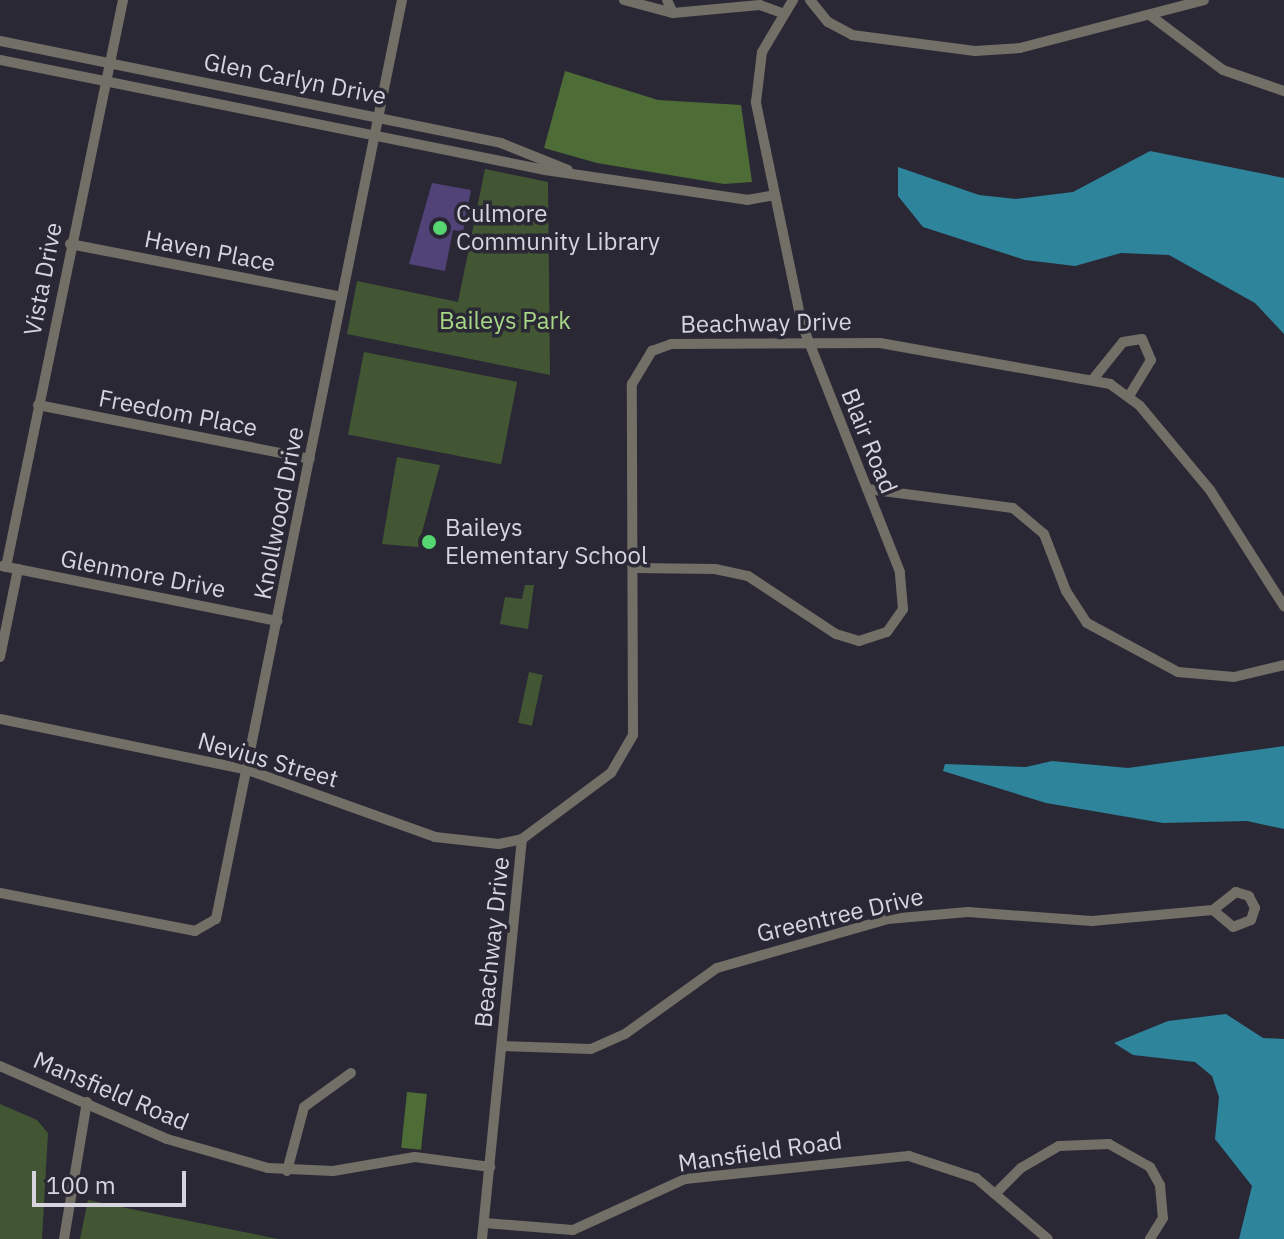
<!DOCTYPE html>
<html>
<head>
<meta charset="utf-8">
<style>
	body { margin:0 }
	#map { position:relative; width:1284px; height:1239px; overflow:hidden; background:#2b2836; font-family:"IBM Plex Sans",sans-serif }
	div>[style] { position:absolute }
	.green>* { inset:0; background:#425633; transform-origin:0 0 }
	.forest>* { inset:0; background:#4d6c36; transform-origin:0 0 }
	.water>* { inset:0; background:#2d849b }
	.building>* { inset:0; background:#514277 }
	.minor>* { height:10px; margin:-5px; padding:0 5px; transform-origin:5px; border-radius:5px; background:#726f67 }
	.dots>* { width:22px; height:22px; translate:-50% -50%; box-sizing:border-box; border:4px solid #2b2836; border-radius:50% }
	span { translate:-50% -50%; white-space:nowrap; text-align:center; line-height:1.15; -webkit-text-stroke:7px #2b2836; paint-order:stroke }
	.street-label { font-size:24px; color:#d6d4de }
	.poi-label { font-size:24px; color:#d6d4de }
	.left { translate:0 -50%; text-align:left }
	.park-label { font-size:24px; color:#a7d685 }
	.scale { position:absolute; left:32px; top:1171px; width:154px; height:36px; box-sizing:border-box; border:4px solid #d6d4de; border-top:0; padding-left:10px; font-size:24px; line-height:28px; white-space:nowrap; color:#d6d4de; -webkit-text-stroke:6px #2b2836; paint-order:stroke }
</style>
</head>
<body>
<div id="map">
	<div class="green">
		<div style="clip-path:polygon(485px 169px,548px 182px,550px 375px,347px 334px,357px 281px,458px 302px)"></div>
		<div style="left:364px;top:352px;width:156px;height:84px;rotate:11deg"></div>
		<div style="clip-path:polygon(397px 457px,440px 465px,418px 547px,382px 544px)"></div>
		<div style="clip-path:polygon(525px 585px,534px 585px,528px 629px,500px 624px,505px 597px,522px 599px)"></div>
		<div style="left:529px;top:672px;width:14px;height:52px;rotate:12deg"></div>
		<div style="clip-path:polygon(0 1104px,37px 1120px,48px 1133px,42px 1239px,0 1239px)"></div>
		<div style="clip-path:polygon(88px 1200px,165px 1216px,278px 1239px,80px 1239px)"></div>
	</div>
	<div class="forest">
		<div style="clip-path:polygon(565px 71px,658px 100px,741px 105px,752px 182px,724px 184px,597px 163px,544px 148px)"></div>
		<div style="left:407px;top:1092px;width:20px;height:56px;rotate:6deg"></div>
	</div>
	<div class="water">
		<div style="clip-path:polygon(1150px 151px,1284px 178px,1284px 334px,1255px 303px,1169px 255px,1121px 253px,1075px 266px,1025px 260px,923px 227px,898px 196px,898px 167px,979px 195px,1016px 199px,1073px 192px)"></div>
		<div style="clip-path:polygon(1284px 746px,1284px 829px,1247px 821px,1163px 823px,1046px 803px,943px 771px,945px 764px,1026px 767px,1052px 761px,1128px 768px)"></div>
		<div style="clip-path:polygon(1226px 1014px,1263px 1038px,1284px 1039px,1284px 1239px,1239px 1239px,1252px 1186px,1215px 1139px,1219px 1097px,1212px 1076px,1195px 1062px,1133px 1055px,1114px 1043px,1168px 1021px)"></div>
	</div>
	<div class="building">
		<div style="clip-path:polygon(432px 183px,471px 190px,463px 232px,453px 230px,445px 271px,409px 264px)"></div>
	</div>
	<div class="minor">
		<div style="left:624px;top:0;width:51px;rotate:14.9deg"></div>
		<div style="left:673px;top:13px;width:14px;rotate:-115deg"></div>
		<div style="left:810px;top:0;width:28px;rotate:51deg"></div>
		<div style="left:828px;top:22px;width:27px;rotate:28deg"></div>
		<div style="left:852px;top:35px;width:124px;rotate:7.4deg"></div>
		<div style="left:975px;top:51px;width:45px;rotate:-3.8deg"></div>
		<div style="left:1020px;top:48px;width:190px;rotate:-14.6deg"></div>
		<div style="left:673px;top:13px;width:87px;rotate:-5.3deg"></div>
		<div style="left:760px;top:5px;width:23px;rotate:20deg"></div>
		<div style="left:1151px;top:16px;width:90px;rotate:36.9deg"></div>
		<div style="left:1223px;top:70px;width:65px;rotate:19deg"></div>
		<div style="left:0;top:41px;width:511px;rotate:11.51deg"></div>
		<div style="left:501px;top:143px;width:72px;rotate:21.9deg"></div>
		<div style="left:0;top:60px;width:556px;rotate:11.41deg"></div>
		<div style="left:545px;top:170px;width:204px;rotate:8.4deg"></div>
		<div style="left:747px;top:200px;width:28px;rotate:-10deg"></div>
		<div style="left:70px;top:244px;width:277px;rotate:11deg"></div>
		<div style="left:1094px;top:378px;width:46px;rotate:-51.1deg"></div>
		<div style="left:1123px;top:342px;width:19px;rotate:-9deg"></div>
		<div style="left:1142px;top:339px;width:23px;rotate:67deg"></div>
		<div style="left:1151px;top:360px;width:42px;rotate:121.4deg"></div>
		<div style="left:38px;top:405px;width:277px;rotate:11.2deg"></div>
		<div style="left:867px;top:489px;width:147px;rotate:7.4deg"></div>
		<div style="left:1013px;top:508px;width:40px;rotate:40deg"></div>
		<div style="left:1044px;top:534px;width:61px;rotate:68.9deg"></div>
		<div style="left:1066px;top:591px;width:38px;rotate:57deg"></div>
		<div style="left:1087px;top:623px;width:103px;rotate:28.3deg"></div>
		<div style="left:1178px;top:672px;width:56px;rotate:5.1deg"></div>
		<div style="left:1234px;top:677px;width:51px;rotate:-13.5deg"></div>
		<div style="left:2px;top:566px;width:281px;rotate:11.3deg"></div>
		<div style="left:6px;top:567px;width:579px;rotate:-78.34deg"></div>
		<div style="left:635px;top:568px;width:80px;rotate:0.7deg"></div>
		<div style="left:715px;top:569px;width:34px;rotate:12deg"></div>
		<div style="left:748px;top:576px;width:105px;rotate:33.4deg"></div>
		<div style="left:836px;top:634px;width:24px;rotate:17deg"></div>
		<div style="left:859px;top:641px;width:29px;rotate:-18deg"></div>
		<div style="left:887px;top:632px;width:28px;rotate:-55deg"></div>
		<div style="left:903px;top:609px;width:37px;rotate:-95deg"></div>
		<div style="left:900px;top:572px;width:266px;rotate:-111.6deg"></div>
		<div style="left:802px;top:325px;width:228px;rotate:-101.7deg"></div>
		<div style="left:756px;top:102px;width:50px;rotate:-83.2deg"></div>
		<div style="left:762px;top:52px;width:61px;rotate:-59.2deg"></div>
		<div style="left:0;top:657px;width:90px;rotate:-78.4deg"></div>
		<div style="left:0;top:719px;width:253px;rotate:11.6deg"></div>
		<div style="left:248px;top:770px;width:199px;rotate:19.7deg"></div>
		<div style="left:435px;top:837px;width:64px;rotate:6.2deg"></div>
		<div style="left:499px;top:844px;width:24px;rotate:-12deg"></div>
		<div style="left:0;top:893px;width:199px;rotate:11deg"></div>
		<div style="left:195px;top:931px;width:24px;rotate:-30deg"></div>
		<div style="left:216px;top:919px;width:938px;rotate:-78.56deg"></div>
		<div style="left:502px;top:1046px;width:89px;rotate:1.9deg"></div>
		<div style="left:591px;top:1049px;width:37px;rotate:-24deg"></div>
		<div style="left:625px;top:1034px;width:113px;rotate:-35.7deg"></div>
		<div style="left:717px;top:968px;width:178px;rotate:-16deg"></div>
		<div style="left:888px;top:919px;width:80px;rotate:-5deg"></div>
		<div style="left:968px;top:912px;width:124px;rotate:4.2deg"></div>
		<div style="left:1092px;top:921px;width:121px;rotate:-5.2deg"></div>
		<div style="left:1213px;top:910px;width:26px;rotate:40deg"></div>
		<div style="left:1233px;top:927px;width:19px;rotate:-21deg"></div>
		<div style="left:1251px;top:920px;width:13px;rotate:-72deg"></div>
		<div style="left:1255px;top:908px;width:13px;rotate:-117deg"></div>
		<div style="left:1249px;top:896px;width:14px;rotate:-163deg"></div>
		<div style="left:1236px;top:892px;width:29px;rotate:142deg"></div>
		<div style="left:0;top:1066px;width:182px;rotate:23.6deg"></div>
		<div style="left:167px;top:1139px;width:105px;rotate:16deg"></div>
		<div style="left:268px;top:1168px;width:65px;rotate:2.6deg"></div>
		<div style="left:333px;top:1171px;width:83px;rotate:-9.7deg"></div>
		<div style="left:415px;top:1157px;width:76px;rotate:7.6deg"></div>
		<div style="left:287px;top:1171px;width:66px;rotate:-75.1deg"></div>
		<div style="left:304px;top:1107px;width:58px;rotate:-35.9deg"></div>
		<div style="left:995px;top:1194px;width:37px;rotate:-45deg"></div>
		<div style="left:1021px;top:1168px;width:44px;rotate:-30.1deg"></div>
		<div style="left:1059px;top:1146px;width:50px;rotate:-2.3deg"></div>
		<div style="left:1109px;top:1144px;width:47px;rotate:29.3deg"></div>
		<div style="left:1150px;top:1167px;width:21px;rotate:61deg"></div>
		<div style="left:1160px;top:1185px;width:33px;rotate:85deg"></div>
		<div style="left:1163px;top:1218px;width:25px;rotate:122deg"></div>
		<div style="left:484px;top:1223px;width:89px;rotate:4.5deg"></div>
		<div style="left:573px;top:1230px;width:123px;rotate:-24.5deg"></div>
		<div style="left:685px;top:1179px;width:225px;rotate:-5.9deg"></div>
		<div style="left:909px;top:1156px;width:71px;rotate:18.2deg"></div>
		<div style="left:976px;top:1178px;width:94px;rotate:40.3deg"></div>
		<div style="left:64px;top:1239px;width:139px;rotate:-80.5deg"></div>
		<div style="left:482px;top:1239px;width:402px;rotate:-84.3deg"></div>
		<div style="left:522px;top:839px;width:111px;rotate:-36.6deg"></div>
		<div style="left:611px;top:773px;width:44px;rotate:-59.9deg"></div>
		<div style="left:633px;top:735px;width:351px;rotate:-90.2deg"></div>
		<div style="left:632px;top:384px;width:39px;rotate:-59deg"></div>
		<div style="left:652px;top:351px;width:20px;rotate:-20deg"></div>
		<div style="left:671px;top:344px;width:209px;rotate:-0.3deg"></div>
		<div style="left:880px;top:343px;width:234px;rotate:10.1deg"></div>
		<div style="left:1110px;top:384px;width:37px;rotate:36deg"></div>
		<div style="left:1140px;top:406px;width:109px;rotate:50.2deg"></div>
		<div style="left:1210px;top:490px;width:138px;rotate:57.5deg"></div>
	</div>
	<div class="dots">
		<div style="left:440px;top:228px;background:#55d671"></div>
		<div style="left:429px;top:542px;background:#55d671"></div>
	</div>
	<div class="street-label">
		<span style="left:295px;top:79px;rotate:11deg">Glen Carlyn Drive</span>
		<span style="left:210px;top:251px;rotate:11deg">Haven Place</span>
		<span style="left:43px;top:279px;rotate:-79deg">Vista Drive</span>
		<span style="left:766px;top:323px;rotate:-1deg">Beachway Drive</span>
		<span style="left:178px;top:413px;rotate:11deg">Freedom Place</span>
		<span style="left:869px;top:441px;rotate:68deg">Blair Road</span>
		<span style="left:279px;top:513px;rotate:-79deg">Knollwood Drive</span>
		<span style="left:143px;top:574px;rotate:11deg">Glenmore Drive</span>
		<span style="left:268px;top:760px;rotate:16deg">Nevius Street</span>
		<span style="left:840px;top:915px;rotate:-13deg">Greentree Drive</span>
		<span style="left:492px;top:942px;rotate:-84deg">Beachway Drive</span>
		<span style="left:111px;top:1091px;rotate:23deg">Mansfield Road</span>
		<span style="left:760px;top:1152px;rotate:-8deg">Mansfield Road</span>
	</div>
	<div class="poi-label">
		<span class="left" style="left:456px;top:228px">Culmore<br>Community Library</span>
		<span class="left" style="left:445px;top:542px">Baileys<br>Elementary School</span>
	</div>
	<div class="park-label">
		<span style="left:505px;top:321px">Baileys Park</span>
	</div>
	<div class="scale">100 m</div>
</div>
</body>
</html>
